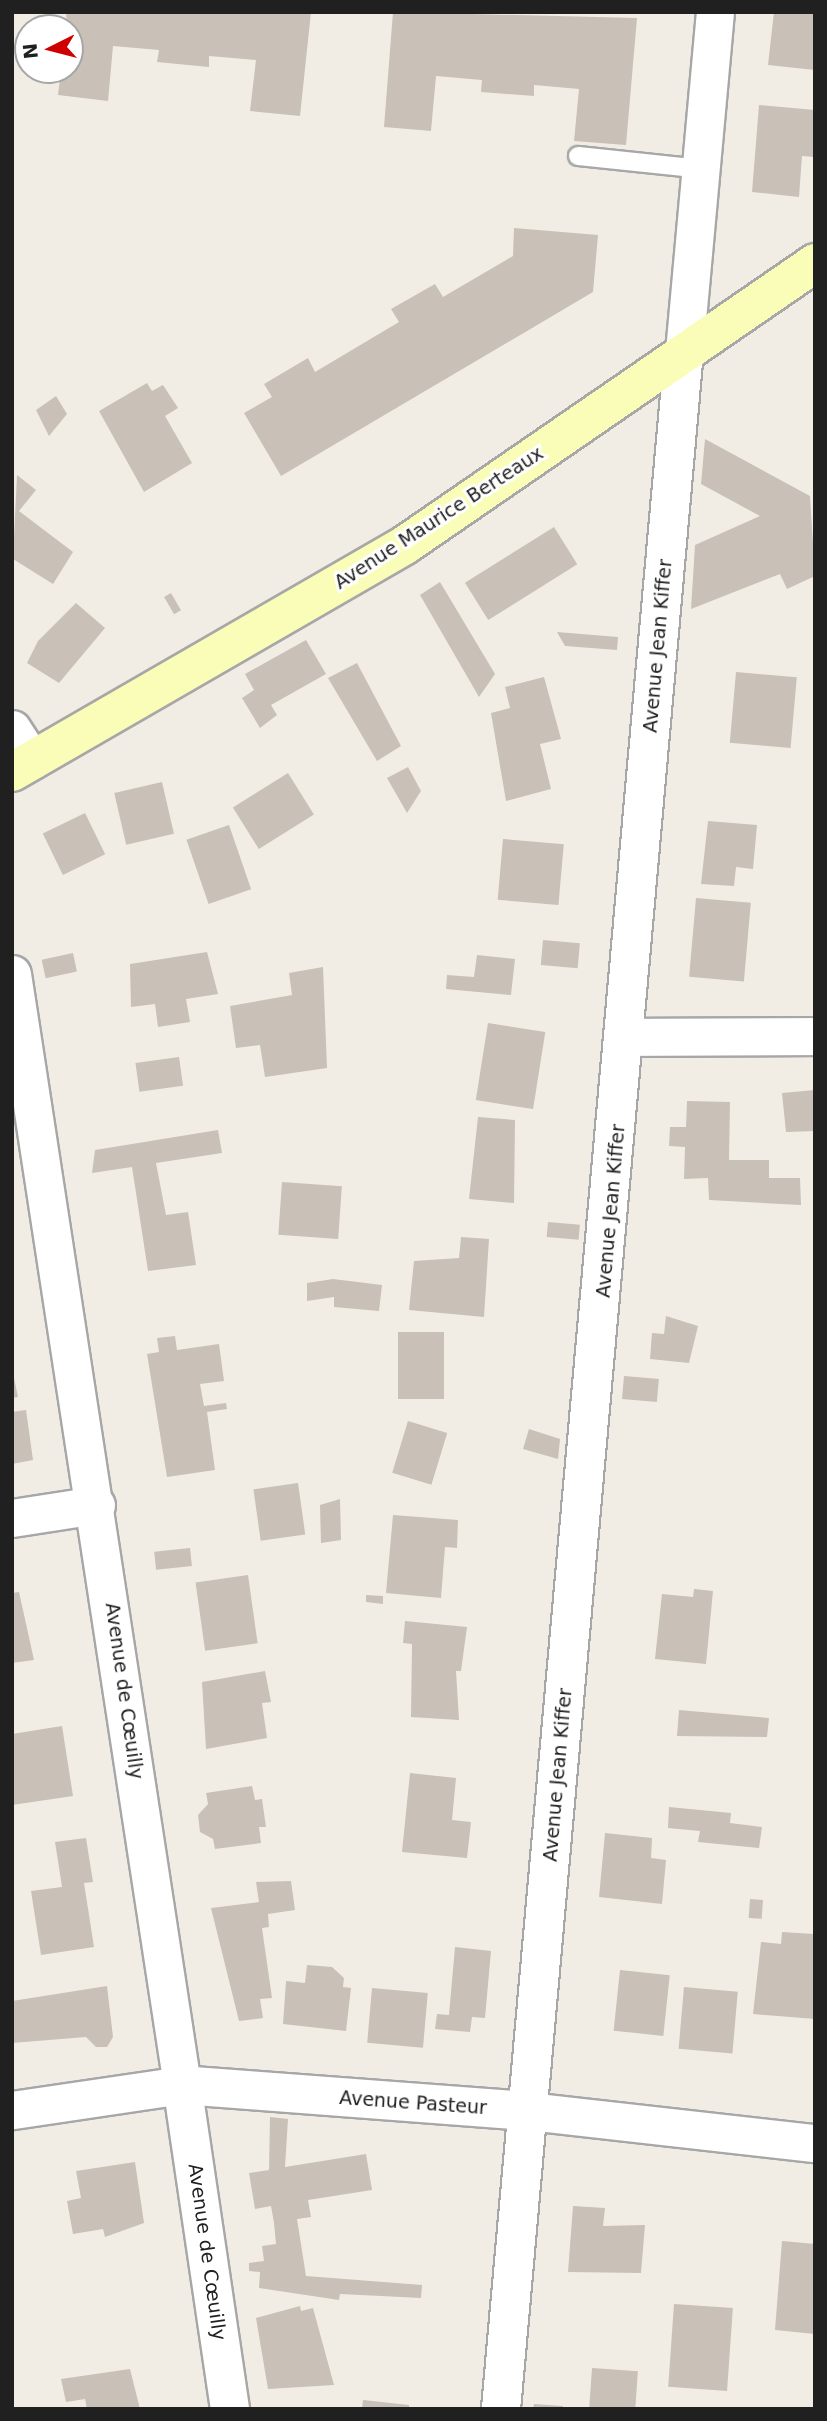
<!DOCTYPE html>
<html>
<head>
<meta charset="utf-8">
<style>
	body { margin:0 }
	#map { position:relative; width:827px; height:2421px; overflow:hidden; background:#f1ede5; font-family:"DejaVu Sans",sans-serif }
	div>[style] { position:absolute }
	.building>* { inset:0; background:#c9c0b8; transform-origin:0 0 }
	.roads { filter:drop-shadow(2px 0 #a7a7a7) drop-shadow(-2px 0 #a7a7a7) drop-shadow(0 2px #a7a7a7) drop-shadow(0 -2px #a7a7a7) }
	.service>* { height:18px; margin:-9px; padding:0 9px; transform-origin:9px; border-radius:9px; background:#fff }
	.minor>* { height:37px; margin:-18.5px; padding:0 18.5px; transform-origin:18.5px; border-radius:18.5px; background:#fff }
	.tertiary>* { height:38px; margin:-19px; padding:0 19px; transform-origin:19px; border-radius:19px; background:#fff }
	.secondary>* { height:38px; margin:-19px; padding:0 19px; transform-origin:19px; border-radius:19px; background:#f9fdb7 }
	span { translate:-50% -50%; white-space:nowrap; text-align:center; line-height:1.15; -webkit-text-stroke:6px #fff; paint-order:stroke }
	.street-label { font-size:19px; color:#202020 }
	.frame { position:absolute; inset:0; border:14px solid #202020; pointer-events:none }
	.north { position:absolute; left:14px; top:14px; width:70px; height:70px; box-sizing:border-box; background:#fff; border:2px solid #a6a6a6; border-radius:50%; rotate:264deg; font-size:19px; font-weight:700; line-height:28px; text-align:center; color:#202020 }
	.north::after { content:''; display:block; margin:auto; width:24px; height:32px; background:#cf0000; clip-path:polygon(50% 0,100% 100%,50% 72%,0 100%) }
</style>
</head>
<body>
<div id="map">
	<div class="building">
		<div style="clip-path:polygon(66px 12px,311px 12px,300px 116px,250px 111px,256px 60px,209px 56px,209px 67px,157px 62px,159px 50px,113px 46px,108px 101px,58px 95px,61px 70px,70px 70px)"></div>
		<div style="clip-path:polygon(393px 12px,637px 18px,626px 145px,574px 141px,579px 89px,534px 85px,534px 96px,481px 92px,482px 80px,436px 76px,431px 131px,384px 127px)"></div>
		<div style="clip-path:polygon(774px 12px,815px 12px,815px 70px,768px 65px)"></div>
		<div style="clip-path:polygon(759px 105px,815px 110px,815px 157px,802px 156px,799px 197px,752px 192px)"></div>
		<div style="clip-path:polygon(514px 228px,598px 235px,593px 292px,281px 476px,244px 413px,272px 397px,264px 384px,308px 358px,315px 372px,399px 322px,391px 309px,435px 284px,443px 297px,513px 256px)"></div>
		<div style="clip-path:polygon(147px 383px,152px 391px,163px 385px,178px 408px,165px 416px,192px 463px,144px 492px,99px 411px)"></div>
		<div style="clip-path:polygon(56px 396px,67px 414px,49px 436px,36px 410px)"></div>
		<div style="clip-path:polygon(705px 439px,810px 496px,815px 576px,787px 589px,780px 574px,691px 609px,695px 545px,760px 516px,701px 484px)"></div>
		<div style="clip-path:polygon(17px 475px,36px 490px,19px 511px,73px 552px,53px 584px,13px 559px)"></div>
		<div style="left:554px;top:527px;width:44px;height:105px;rotate:58deg"></div>
		<div style="clip-path:polygon(440px 582px,495px 674px,479px 697px,420px 595px)"></div>
		<div style="left:171px;top:593px;width:20px;height:8px;rotate:60deg"></div>
		<div style="clip-path:polygon(76px 603px,105px 628px,59px 683px,27px 663px,38px 641px)"></div>
		<div style="clip-path:polygon(557px 632px,618px 637px,617px 650px,565px 646px)"></div>
		<div style="clip-path:polygon(306px 640px,326px 674px,271px 705px,277px 715px,260px 728px,242px 698px,254px 690px,245px 674px)"></div>
		<div style="clip-path:polygon(357px 663px,401px 746px,377px 761px,328px 678px)"></div>
		<div style="left:736px;top:672px;width:61px;height:71px;rotate:5deg"></div>
		<div style="clip-path:polygon(544px 677px,561px 739px,540px 744px,551px 789px,506px 801px,491px 713px,510px 708px,505px 687px)"></div>
		<div style="clip-path:polygon(408px 767px,421px 791px,407px 813px,387px 778px)"></div>
		<div style="left:288px;top:773px;width:49px;height:65px;rotate:58deg"></div>
		<div style="left:162px;top:782px;width:53px;height:49px;rotate:77deg"></div>
		<div style="left:85px;top:813px;width:46px;height:47px;rotate:64deg"></div>
		<div style="clip-path:polygon(708px 821px,757px 825px,753px 869px,736px 867px,734px 886px,701px 884px)"></div>
		<div style="left:229px;top:825px;width:68px;height:45px;rotate:71deg"></div>
		<div style="left:503px;top:839px;width:61px;height:61px;rotate:5deg"></div>
		<div style="left:696px;top:898px;width:55px;height:79px;rotate:5deg"></div>
		<div style="left:543px;top:940px;width:37px;height:25px;rotate:5deg"></div>
		<div style="clip-path:polygon(207px 952px,218px 994px,186px 999px,190px 1022px,158px 1027px,155px 1004px,131px 1007px,130px 964px)"></div>
		<div style="left:73px;top:953px;width:19px;height:32px;rotate:78deg"></div>
		<div style="clip-path:polygon(477px 955px,515px 959px,511px 995px,446px 989px,447px 975px,474px 977px)"></div>
		<div style="clip-path:polygon(323px 967px,327px 1068px,265px 1077px,260px 1045px,236px 1048px,230px 1006px,292px 995px,289px 973px)"></div>
		<div style="left:488px;top:1023px;width:58px;height:78px;rotate:9deg"></div>
		<div style="left:179px;top:1057px;width:29px;height:44px;rotate:82deg"></div>
		<div style="clip-path:polygon(815px 1090px,815px 1131px,786px 1132px,782px 1093px)"></div>
		<div style="clip-path:polygon(687px 1101px,730px 1102px,729px 1160px,769px 1160px,769px 1178px,800px 1178px,801px 1205px,709px 1200px,708px 1178px,684px 1179px,685px 1147px,669px 1146px,670px 1127px,686px 1127px)"></div>
		<div style="clip-path:polygon(478px 1117px,515px 1120px,514px 1203px,469px 1199px)"></div>
		<div style="clip-path:polygon(218px 1130px,222px 1153px,156px 1163px,166px 1215px,188px 1212px,196px 1265px,148px 1271px,132px 1167px,92px 1173px,95px 1150px)"></div>
		<div style="left:282px;top:1182px;width:60px;height:53px;rotate:4deg"></div>
		<div style="left:548px;top:1222px;width:32px;height:15px;rotate:5deg"></div>
		<div style="clip-path:polygon(461px 1237px,489px 1239px,484px 1317px,409px 1310px,414px 1261px,459px 1258px)"></div>
		<div style="clip-path:polygon(333px 1279px,382px 1285px,379px 1311px,334px 1307px,334px 1297px,307px 1301px,307px 1283px)"></div>
		<div style="clip-path:polygon(666px 1316px,698px 1326px,689px 1363px,650px 1359px,652px 1333px,664px 1334px)"></div>
		<div style="left:398px;top:1332px;width:46px;height:67px"></div>
		<div style="clip-path:polygon(175px 1336px,177px 1350px,219px 1344px,224px 1381px,200px 1384px,204px 1406px,226px 1403px,227px 1409px,207px 1412px,215px 1470px,167px 1477px,147px 1354px,159px 1352px,157px 1338px)"></div>
		<div style="clip-path:polygon(12px 1368px,18px 1397px,12px 1398px)"></div>
		<div style="left:624px;top:1376px;width:35px;height:23px;rotate:5deg"></div>
		<div style="clip-path:polygon(26px 1410px,33px 1460px,12px 1464px,12px 1412px)"></div>
		<div style="left:408px;top:1421px;width:41px;height:54px;rotate:17deg"></div>
		<div style="clip-path:polygon(529px 1429px,560px 1439px,558px 1459px,523px 1449px)"></div>
		<div style="left:298px;top:1483px;width:52px;height:45px;rotate:82deg"></div>
		<div style="clip-path:polygon(340px 1499px,341px 1540px,321px 1543px,320px 1505px)"></div>
		<div style="clip-path:polygon(393px 1515px,458px 1520px,457px 1548px,445px 1547px,441px 1598px,386px 1593px)"></div>
		<div style="left:190px;top:1548px;width:18px;height:36px;rotate:84deg"></div>
		<div style="left:248px;top:1575px;width:69px;height:53px;rotate:82deg"></div>
		<div style="clip-path:polygon(694px 1589px,713px 1591px,706px 1664px,655px 1659px,662px 1594px,693px 1597px)"></div>
		<div style="clip-path:polygon(19px 1592px,34px 1660px,12px 1663px,12px 1593px)"></div>
		<div style="clip-path:polygon(366px 1595px,383px 1596px,383px 1604px,366px 1602px)"></div>
		<div style="clip-path:polygon(405px 1621px,467px 1627px,461px 1671px,456px 1671px,459px 1720px,411px 1717px,412px 1644px,403px 1643px)"></div>
		<div style="clip-path:polygon(265px 1671px,271px 1702px,262px 1703px,267px 1738px,206px 1749px,202px 1682px)"></div>
		<div style="clip-path:polygon(679px 1710px,769px 1718px,767px 1737px,677px 1736px)"></div>
		<div style="clip-path:polygon(62px 1726px,73px 1796px,12px 1805px,12px 1734px)"></div>
		<div style="clip-path:polygon(410px 1773px,456px 1778px,452px 1820px,471px 1822px,467px 1858px,402px 1852px)"></div>
		<div style="clip-path:polygon(252px 1786px,255px 1800px,262px 1799px,266px 1827px,259px 1827px,261px 1843px,215px 1849px,213px 1839px,200px 1832px,198px 1815px,208px 1804px,206px 1793px)"></div>
		<div style="clip-path:polygon(669px 1807px,731px 1813px,730px 1823px,762px 1827px,759px 1848px,698px 1842px,700px 1831px,668px 1828px)"></div>
		<div style="clip-path:polygon(605px 1833px,652px 1838px,651px 1858px,666px 1860px,662px 1904px,599px 1897px)"></div>
		<div style="clip-path:polygon(86px 1838px,93px 1882px,84px 1883px,94px 1947px,41px 1955px,31px 1891px,62px 1887px,55px 1842px)"></div>
		<div style="clip-path:polygon(291px 1881px,295px 1910px,268px 1914px,269px 1927px,262px 1928px,272px 1998px,260px 1999px,263px 2018px,239px 2021px,211px 1908px,259px 1902px,256px 1882px)"></div>
		<div style="left:750px;top:1899px;width:13px;height:19px;rotate:4deg"></div>
		<div style="clip-path:polygon(782px 1932px,814px 1934px,815px 2019px,753px 2014px,761px 1942px,781px 1944px)"></div>
		<div style="clip-path:polygon(455px 1947px,491px 1951px,485px 2018px,472px 2017px,470px 2032px,435px 2029px,437px 2014px,449px 2015px)"></div>
		<div style="clip-path:polygon(307px 1965px,332px 1967px,344px 1978px,343px 1987px,351px 1988px,346px 2031px,283px 2024px,286px 1981px,305px 1983px)"></div>
		<div style="left:620px;top:1970px;width:50px;height:61px;rotate:6deg"></div>
		<div style="clip-path:polygon(107px 1986px,113px 2037px,107px 2047px,96px 2047px,86px 2037px,12px 2043px,12px 2001px)"></div>
		<div style="left:684px;top:1987px;width:54px;height:62px;rotate:5deg"></div>
		<div style="left:372px;top:1988px;width:56px;height:55px;rotate:5deg"></div>
		<div style="clip-path:polygon(270px 2117px,288px 2119px,285px 2167px,366px 2154px,372px 2190px,308px 2200px,311px 2217px,297px 2219px,306px 2276px,422px 2285px,421px 2298px,340px 2294px,339px 2300px,259px 2288px,260px 2272px,249px 2271px,249px 2263px,264px 2261px,262px 2246px,276px 2244px,274px 2223px,271px 2206px,255px 2209px,249px 2173px,269px 2170px)"></div>
		<div style="clip-path:polygon(135px 2162px,144px 2223px,105px 2237px,103px 2229px,73px 2234px,67px 2201px,81px 2198px,76px 2171px)"></div>
		<div style="clip-path:polygon(573px 2206px,605px 2208px,603px 2226px,645px 2225px,641px 2273px,568px 2272px)"></div>
		<div style="clip-path:polygon(782px 2241px,815px 2244px,815px 2334px,775px 2330px)"></div>
		<div style="left:674px;top:2304px;width:59px;height:83px;rotate:4deg"></div>
		<div style="clip-path:polygon(300px 2306px,301px 2311px,313px 2308px,334px 2385px,268px 2389px,256px 2318px)"></div>
		<div style="left:592px;top:2368px;width:46px;height:41px;rotate:4deg"></div>
		<div style="clip-path:polygon(130px 2369px,140px 2409px,87px 2409px,85px 2399px,66px 2402px,61px 2379px)"></div>
		<div style="clip-path:polygon(363px 2400px,409px 2405px,409px 2409px,362px 2409px)"></div>
		<div style="clip-path:polygon(534px 2404px,563px 2406px,563px 2409px,533px 2409px)"></div>
	</div>
	<div class="roads">
		<div class="service">
			<div style="left:578px;top:156px;width:124px;rotate:6deg"></div>
		</div>
		<div class="minor">
			<div style="left:684px;top:352px;width:341px;rotate:-84.8deg"></div>
			<div style="left:12px;top:729px;width:37px;rotate:57deg"></div>
			<div style="left:12px;top:974px;width:1124px;rotate:81.3deg"></div>
			<div style="left:182px;top:2085px;width:172px;rotate:171.6deg"></div>
			<div style="left:627px;top:1037px;width:188px;rotate:-0.3deg"></div>
			<div style="left:12px;top:1518px;width:85px;rotate:-8.8deg"></div>
			<div style="left:528px;top:2111px;width:289px;rotate:6.4deg"></div>
		</div>
		<div class="tertiary">
			<div style="left:230px;top:2409px;width:328px;rotate:-98.4deg"></div>
			<div style="left:182px;top:2085px;width:347px;rotate:4.3deg"></div>
			<div style="left:501px;top:2409px;width:2065px;rotate:-84.92deg"></div>
		</div>
		<div class="secondary">
			<div style="left:12px;top:772px;width:454px;rotate:-30deg"></div>
			<div style="left:405px;top:545px;width:498px;rotate:-34.5deg"></div>
		</div>
	</div>
	<div class="street-label">
		<span style="left:439px;top:518px;rotate:-33deg">Avenue Maurice Berteaux</span>
		<span style="left:658px;top:646px;rotate:-85deg">Avenue Jean Kiffer</span>
		<span style="left:611px;top:1211px;rotate:-85deg">Avenue Jean Kiffer</span>
		<span style="left:124px;top:1691px;rotate:82deg">Avenue de Cœuilly</span>
		<span style="left:558px;top:1775px;rotate:-85deg">Avenue Jean Kiffer</span>
		<span style="left:413px;top:2103px;rotate:4deg">Avenue Pasteur</span>
		<span style="left:207px;top:2252px;rotate:82deg">Avenue de Cœuilly</span>
	</div>
	<div class="frame"></div>
	<div class="north">N</div>
</div>
</body>
</html>
